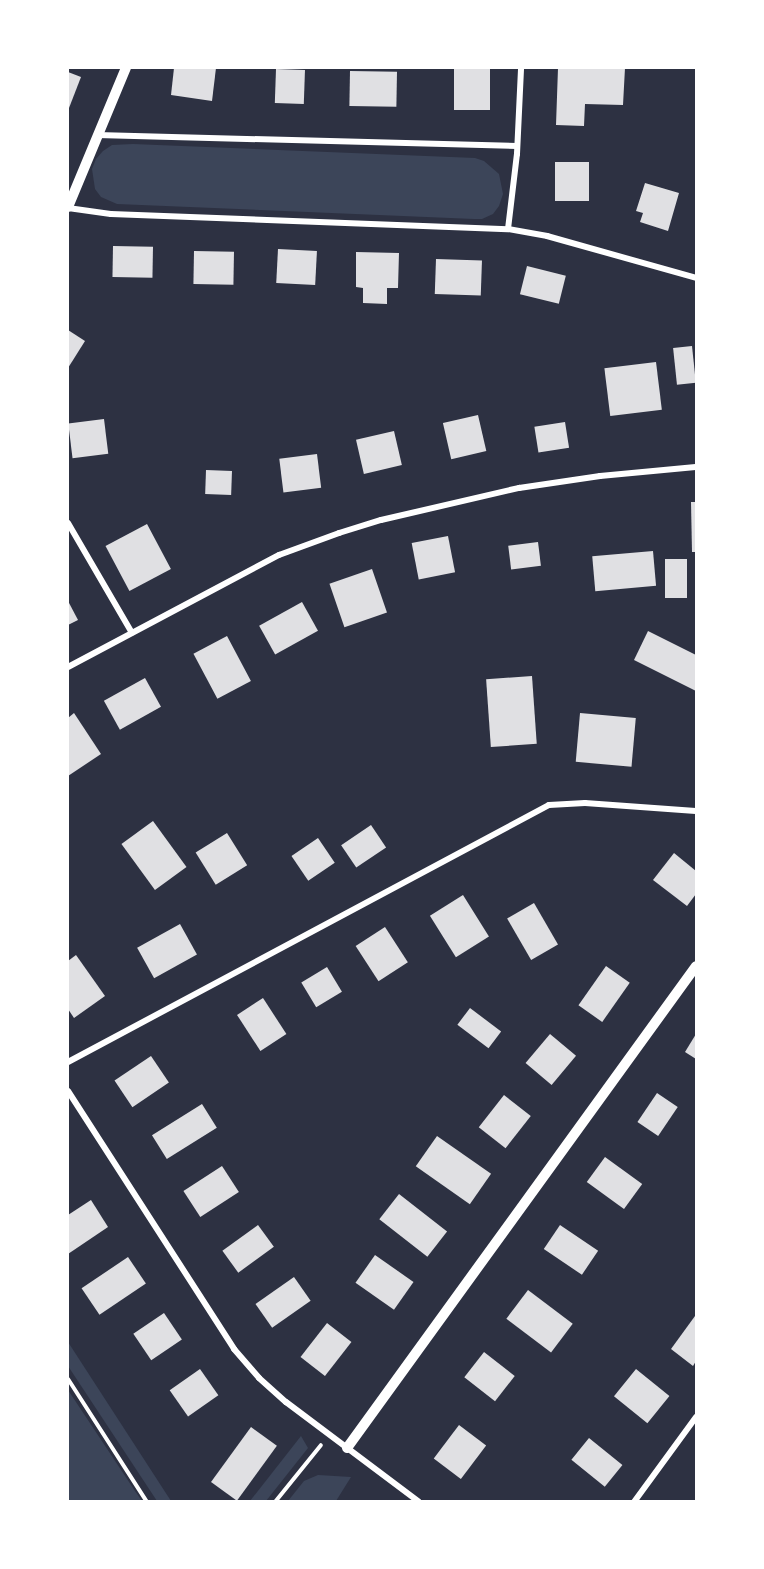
<!DOCTYPE html>
<html>
<head>
<meta charset="utf-8">
<style>
	body { margin:0 }
	#map { position:relative; width:764px; height:1569px; overflow:hidden; background:#2d3142; font-family:"Zilla Slab",serif }
	div>[style] { position:absolute }
	.green>* { inset:0; background:#3c4559 }
	.building>* { inset:0; background:#e0e0e3; transform-origin:0 0 }
	.path>* { height:4px; margin:-2px; padding:0 2px; transform-origin:2px; border-radius:2px; background:#fff }
	.minor>* { height:6px; margin:-3px; padding:0 3px; transform-origin:3px; border-radius:3px; background:#fff }
	.tertiary>* { height:10px; margin:-5px; padding:0 5px; transform-origin:5px; border-radius:5px; background:#fff }
	span { translate:-50% -50%; white-space:nowrap; text-align:center; line-height:1.15; -webkit-text-stroke:6px #fff; paint-order:stroke }
	.frame { position:absolute; inset:0; border:69px solid #fff; pointer-events:none }
</style>
</head>
<body>
<div id="map">
	<div class="green">
		<div style="clip-path:polygon(133px 144px,475px 158px,484px 161px,499px 174px,503px 194px,499px 206px,493px 214px,482px 219px,474px 219px,117px 204px,101px 197px,95px 189px,92px 169px,96px 159px,103px 151px,112px 145px)"></div>
		<div style="clip-path:polygon(68px 1342px,171px 1501px,157px 1501px,68px 1366px)"></div>
		<div style="clip-path:polygon(68px 1390px,135px 1491px,142px 1501px,68px 1501px)"></div>
		<div style="clip-path:polygon(301px 1436px,308px 1448px,266px 1501px,250px 1501px)"></div>
		<div style="clip-path:polygon(318px 1475px,351px 1477px,336px 1501px,288px 1501px,304px 1481px)"></div>
	</div>
	<div class="building">
		<div style="clip-path:polygon(174px 68px,216px 68px,212px 101px,171px 95px)"></div>
		<div style="left:454px;top:68px;width:36px;height:42px"></div>
		<div style="clip-path:polygon(558px 68px,625px 68px,623px 105px,585px 104px,584px 126px,556px 125px)"></div>
		<div style="left:276px;top:69px;width:29px;height:34px;rotate:2deg"></div>
		<div style="left:350px;top:71px;width:47px;height:35px;rotate:1deg"></div>
		<div style="clip-path:polygon(68px 72px,81px 77px,69px 108px,68px 107px)"></div>
		<div style="left:555px;top:162px;width:34px;height:39px"></div>
		<div style="clip-path:polygon(645px 183px,679px 193px,668px 231px,640px 222px,643px 213px,636px 211px)"></div>
		<div style="left:113px;top:246px;width:40px;height:31px;rotate:1deg"></div>
		<div style="left:278px;top:249px;width:39px;height:34px;rotate:3deg"></div>
		<div style="left:194px;top:251px;width:40px;height:33px;rotate:1deg"></div>
		<div style="clip-path:polygon(356px 252px,399px 253px,398px 288px,387px 288px,387px 304px,363px 303px,363px 288px,356px 287px)"></div>
		<div style="left:436px;top:259px;width:46px;height:35px;rotate:2deg"></div>
		<div style="left:527px;top:266px;width:40px;height:29px;rotate:14deg"></div>
		<div style="clip-path:polygon(68px 330px,85px 341px,68px 368px)"></div>
		<div style="left:692px;top:346px;width:37px;height:19px;rotate:84deg"></div>
		<div style="left:656px;top:362px;width:48px;height:52px;rotate:83deg"></div>
		<div style="left:478px;top:415px;width:37px;height:36px;rotate:77deg"></div>
		<div style="left:104px;top:419px;width:35px;height:36px;rotate:83deg"></div>
		<div style="left:565px;top:422px;width:26px;height:31px;rotate:81deg"></div>
		<div style="left:394px;top:431px;width:35px;height:39px;rotate:77deg"></div>
		<div style="left:317px;top:454px;width:34px;height:38px;rotate:83deg"></div>
		<div style="left:206px;top:470px;width:26px;height:24px;rotate:2deg"></div>
		<div style="clip-path:polygon(691px 502px,696px 502px,696px 552px,692px 552px)"></div>
		<div style="left:147px;top:524px;width:51px;height:47px;rotate:62deg"></div>
		<div style="left:448px;top:536px;width:37px;height:37px;rotate:79deg"></div>
		<div style="left:538px;top:542px;width:24px;height:30px;rotate:83deg"></div>
		<div style="left:653px;top:551px;width:35px;height:61px;rotate:85deg"></div>
		<div style="left:665px;top:559px;width:22px;height:39px"></div>
		<div style="left:372px;top:569px;width:46px;height:45px;rotate:71deg"></div>
		<div style="clip-path:polygon(68px 601px,78px 620px,68px 625px)"></div>
		<div style="left:302px;top:602px;width:33px;height:49px;rotate:61deg"></div>
		<div style="clip-path:polygon(648px 631px,696px 655px,696px 691px,634px 660px)"></div>
		<div style="left:227px;top:636px;width:51px;height:38px;rotate:62deg"></div>
		<div style="left:532px;top:676px;width:68px;height:46px;rotate:86deg"></div>
		<div style="left:145px;top:678px;width:33px;height:47px;rotate:61deg"></div>
		<div style="clip-path:polygon(74px 713px,101px 754px,68px 776px,68px 718px)"></div>
		<div style="left:580px;top:713px;width:56px;height:49px;rotate:5deg"></div>
		<div style="left:153px;top:821px;width:57px;height:39px;rotate:54deg"></div>
		<div style="left:371px;top:825px;width:27px;height:36px;rotate:56deg"></div>
		<div style="left:227px;top:833px;width:38px;height:37px;rotate:58deg"></div>
		<div style="left:318px;top:838px;width:30px;height:32px;rotate:56deg"></div>
		<div style="clip-path:polygon(674px 853px,696px 871px,696px 894px,687px 906px,653px 880px)"></div>
		<div style="left:463px;top:895px;width:49px;height:39px;rotate:58deg"></div>
		<div style="left:534px;top:903px;width:48px;height:31px;rotate:60deg"></div>
		<div style="left:180px;top:924px;width:35px;height:49px;rotate:61deg"></div>
		<div style="left:385px;top:927px;width:42px;height:35px;rotate:57deg"></div>
		<div style="clip-path:polygon(76px 955px,105px 996px,74px 1018px,68px 1009px,68px 961px)"></div>
		<div style="left:606px;top:966px;width:29px;height:48px;rotate:35deg"></div>
		<div style="left:327px;top:967px;width:29px;height:30px;rotate:59deg"></div>
		<div style="left:263px;top:998px;width:43px;height:31px;rotate:57deg"></div>
		<div style="left:470px;top:1008px;width:39px;height:21px;rotate:37deg"></div>
		<div style="left:550px;top:1034px;width:34px;height:38px;rotate:40deg"></div>
		<div style="clip-path:polygon(696px 1034px,696px 1059px,685px 1052px)"></div>
		<div style="left:151px;top:1056px;width:32px;height:44px;rotate:56deg"></div>
		<div style="left:657px;top:1093px;width:25px;height:35px;rotate:34deg"></div>
		<div style="left:504px;top:1095px;width:34px;height:41px;rotate:38deg"></div>
		<div style="left:202px;top:1104px;width:28px;height:59px;rotate:58deg"></div>
		<div style="left:437px;top:1136px;width:66px;height:37px;rotate:35deg"></div>
		<div style="left:605px;top:1157px;width:46px;height:31px;rotate:36deg"></div>
		<div style="left:222px;top:1166px;width:31px;height:46px;rotate:57deg"></div>
		<div style="left:399px;top:1194px;width:61px;height:32px;rotate:38deg"></div>
		<div style="clip-path:polygon(91px 1200px,108px 1227px,68px 1254px,68px 1215px)"></div>
		<div style="left:258px;top:1225px;width:27px;height:44px;rotate:54deg"></div>
		<div style="left:560px;top:1225px;width:46px;height:29px;rotate:34deg"></div>
		<div style="left:375px;top:1255px;width:47px;height:34px;rotate:35deg"></div>
		<div style="left:128px;top:1257px;width:32px;height:56px;rotate:56deg"></div>
		<div style="left:294px;top:1277px;width:29px;height:47px;rotate:55deg"></div>
		<div style="left:528px;top:1290px;width:56px;height:36px;rotate:37deg"></div>
		<div style="left:164px;top:1313px;width:32px;height:37px;rotate:56deg"></div>
		<div style="clip-path:polygon(695px 1316px,696px 1361px,693px 1366px,671px 1349px)"></div>
		<div style="left:327px;top:1323px;width:31px;height:43px;rotate:38deg"></div>
		<div style="left:484px;top:1352px;width:39px;height:32px;rotate:38deg"></div>
		<div style="left:200px;top:1369px;width:32px;height:37px;rotate:55deg"></div>
		<div style="left:636px;top:1369px;width:43px;height:35px;rotate:39deg"></div>
		<div style="left:459px;top:1425px;width:34px;height:42px;rotate:37deg"></div>
		<div style="left:251px;top:1427px;width:32px;height:68px;rotate:36deg"></div>
		<div style="left:589px;top:1438px;width:43px;height:28px;rotate:39deg"></div>
	</div>
	<div class="path">
		<div style="left:68px;top:1379px;width:146px;rotate:57.3deg"></div>
		<div style="left:275px;top:1502px;width:73px;rotate:-51.1deg"></div>
	</div>
	<div class="minor">
		<div style="left:97px;top:135px;width:420px;rotate:1.5deg"></div>
		<div style="left:68px;top:208px;width:43px;rotate:7.9deg"></div>
		<div style="left:111px;top:214px;width:397px;rotate:2.2deg"></div>
		<div style="left:508px;top:229px;width:40px;rotate:10deg"></div>
		<div style="left:547px;top:236px;width:155px;rotate:15.7deg"></div>
		<div style="left:508px;top:229px;width:76px;rotate:-83.2deg"></div>
		<div style="left:517px;top:154px;width:86px;rotate:-87.3deg"></div>
		<div style="left:68px;top:523px;width:127px;rotate:59.8deg"></div>
		<div style="left:68px;top:667px;width:239px;rotate:-28deg"></div>
		<div style="left:279px;top:555px;width:64px;rotate:-20.1deg"></div>
		<div style="left:339px;top:533px;width:44px;rotate:-17.2deg"></div>
		<div style="left:381px;top:520px;width:142px;rotate:-13.1deg"></div>
		<div style="left:519px;top:488px;width:82px;rotate:-8.4deg"></div>
		<div style="left:600px;top:476px;width:96px;rotate:-5.4deg"></div>
		<div style="left:68px;top:1062px;width:545px;rotate:-28.12deg"></div>
		<div style="left:549px;top:805px;width:36px;rotate:-3deg"></div>
		<div style="left:585px;top:803px;width:111px;rotate:4.1deg"></div>
		<div style="left:68px;top:1091px;width:307px;rotate:57.2deg"></div>
		<div style="left:234px;top:1349px;width:38px;rotate:49deg"></div>
		<div style="left:259px;top:1378px;width:36px;rotate:42deg"></div>
		<div style="left:286px;top:1402px;width:166px;rotate:36.9deg"></div>
		<div style="left:634px;top:1502px;width:105px;rotate:-53.9deg"></div>
	</div>
	<div class="tertiary">
		<div style="left:68px;top:207px;width:151px;rotate:-67.4deg"></div>
		<div style="left:347px;top:1448px;width:595px;rotate:-54.09deg"></div>
	</div>
	<div class="frame"></div>
</div>
</body>
</html>
